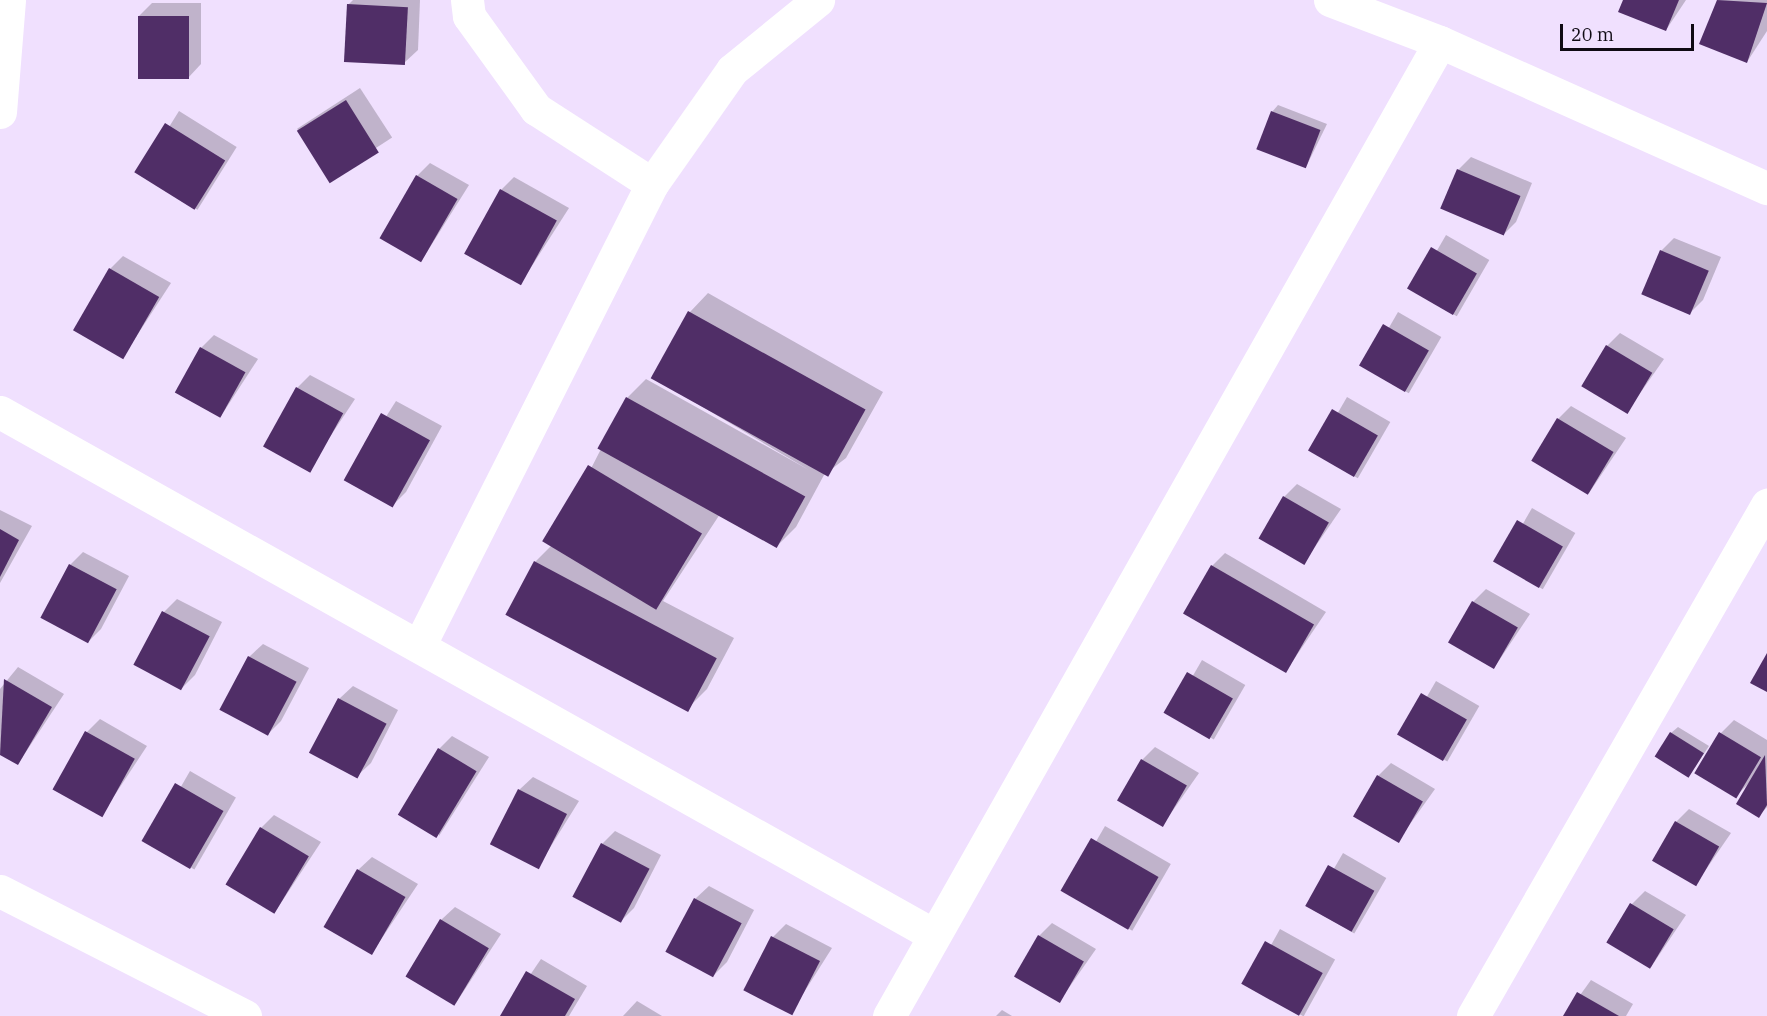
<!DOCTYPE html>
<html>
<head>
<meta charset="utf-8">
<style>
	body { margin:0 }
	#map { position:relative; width:1767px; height:1016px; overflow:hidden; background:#f0e0fe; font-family:"IBM Plex Serif",serif }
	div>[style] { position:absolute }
	.shadow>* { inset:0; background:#0003; transform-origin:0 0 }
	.building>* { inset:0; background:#502e67; transform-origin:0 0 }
	.minor>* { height:33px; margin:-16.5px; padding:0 16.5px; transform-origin:16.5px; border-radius:16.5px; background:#fff }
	span { translate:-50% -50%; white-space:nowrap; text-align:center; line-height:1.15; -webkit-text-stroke:6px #f0e0fe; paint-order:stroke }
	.scale { position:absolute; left:1560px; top:24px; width:134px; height:27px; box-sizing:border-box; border:3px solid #0f0a13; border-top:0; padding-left:8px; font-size:18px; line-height:21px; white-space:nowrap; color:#0f0a13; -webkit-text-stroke:4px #f0e0fe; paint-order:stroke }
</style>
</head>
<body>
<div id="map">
	<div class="shadow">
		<div style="clip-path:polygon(353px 0,420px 0,418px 50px,404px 63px,348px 5px)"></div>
		<div style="clip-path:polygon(1625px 0,1686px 0,1666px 30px)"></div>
		<div style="clip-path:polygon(1719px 0,1767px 0,1767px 31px,1747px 62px,1701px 43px)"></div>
		<div style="clip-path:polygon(152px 3px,201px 3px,201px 64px,188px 78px,139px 16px)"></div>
		<div style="left:360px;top:88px;width:59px;height:75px;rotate:57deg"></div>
		<div style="clip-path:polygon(1278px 105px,1327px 124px,1306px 167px,1272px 112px)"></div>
		<div style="left:179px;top:111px;width:68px;height:74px;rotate:32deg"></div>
		<div style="clip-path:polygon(1471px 157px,1532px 183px,1516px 222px,1503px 235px,1458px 170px)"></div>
		<div style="clip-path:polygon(430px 163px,469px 185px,422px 260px,417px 176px)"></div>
		<div style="clip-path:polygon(514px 177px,569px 208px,521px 283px,501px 190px)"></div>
		<div style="left:1446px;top:235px;width:50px;height:65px;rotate:30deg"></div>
		<div style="clip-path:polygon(1674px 238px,1721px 257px,1703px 300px,1690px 313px,1661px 251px)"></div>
		<div style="clip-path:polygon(123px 256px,171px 283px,123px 357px,110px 269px)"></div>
		<div style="clip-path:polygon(708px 293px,883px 392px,846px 458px,824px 475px,796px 527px,777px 546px,720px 514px,663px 601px,734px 638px,707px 689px,688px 708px,535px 562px,552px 545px,627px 398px,646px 379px,809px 470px,652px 377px,690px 312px)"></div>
		<div style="left:1398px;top:312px;width:50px;height:65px;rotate:30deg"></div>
		<div style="clip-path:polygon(1620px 333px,1664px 359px,1627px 412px,1607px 346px)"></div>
		<div style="clip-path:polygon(214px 335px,258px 359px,221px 416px,201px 348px)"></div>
		<div style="clip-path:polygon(310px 375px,355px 399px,308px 470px,297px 388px)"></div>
		<div style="left:1347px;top:397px;width:50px;height:65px;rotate:30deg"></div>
		<div style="clip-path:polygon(396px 401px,442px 426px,406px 492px,393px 505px,346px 480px)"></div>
		<div style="clip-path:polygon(1571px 406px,1626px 438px,1589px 493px,1558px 419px)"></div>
		<div style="clip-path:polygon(1297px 484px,1341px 509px,1304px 563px,1284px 497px)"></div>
		<div style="left:1532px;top:508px;width:50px;height:65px;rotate:30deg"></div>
		<div style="clip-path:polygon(0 510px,32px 526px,0 583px)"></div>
		<div style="clip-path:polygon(83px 552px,129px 576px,101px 629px,88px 642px,70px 565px)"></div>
		<div style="clip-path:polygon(1225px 553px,1326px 612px,1286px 671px,1212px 566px)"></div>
		<div style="clip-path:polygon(1486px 589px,1530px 614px,1494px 668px,1473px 602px)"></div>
		<div style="clip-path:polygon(177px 599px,222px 622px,195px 675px,182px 688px,136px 664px,164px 612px)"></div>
		<div style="clip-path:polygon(263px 644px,309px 668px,281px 721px,268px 734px,222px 710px,249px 657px)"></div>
		<div style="left:1202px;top:660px;width:50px;height:63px;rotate:30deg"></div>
		<div style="clip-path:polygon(18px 667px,64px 694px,18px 764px,0 753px,0 689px)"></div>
		<div style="left:1436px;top:681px;width:50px;height:64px;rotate:30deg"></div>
		<div style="clip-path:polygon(353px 686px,398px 710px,371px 763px,357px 776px,339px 699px)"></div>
		<div style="clip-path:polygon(100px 719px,147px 746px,101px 816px,87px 732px)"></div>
		<div style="clip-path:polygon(1734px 720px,1767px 740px,1767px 807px,1759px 816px,1749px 783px,1736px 796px,1721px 733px)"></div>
		<div style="clip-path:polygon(1678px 727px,1709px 746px,1689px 776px,1671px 733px)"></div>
		<div style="clip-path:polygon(452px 736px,489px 757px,439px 836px,439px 749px)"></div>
		<div style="clip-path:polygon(1155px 747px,1199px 773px,1162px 826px,1142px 760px)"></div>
		<div style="clip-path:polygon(1391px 763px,1435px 789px,1398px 841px,1378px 776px)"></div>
		<div style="left:190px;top:771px;width:53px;height:83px;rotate:30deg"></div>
		<div style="clip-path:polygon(533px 777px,579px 801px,538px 867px,519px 790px)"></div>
		<div style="clip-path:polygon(1689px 809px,1731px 833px,1696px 884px,1676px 822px)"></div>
		<div style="clip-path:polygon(274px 815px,321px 842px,275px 912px,261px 828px)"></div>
		<div style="left:1105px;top:826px;width:76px;height:77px;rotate:30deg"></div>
		<div style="clip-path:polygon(615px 831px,661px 855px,634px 908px,621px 921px,602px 844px)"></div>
		<div style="left:1343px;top:853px;width:50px;height:64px;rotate:30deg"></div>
		<div style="clip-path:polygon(372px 857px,418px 884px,372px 953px,358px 870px)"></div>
		<div style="clip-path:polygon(709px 886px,754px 910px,727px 962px,714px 975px,695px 899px)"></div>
		<div style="clip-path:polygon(1645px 891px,1686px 915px,1651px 967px,1632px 904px)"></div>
		<div style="clip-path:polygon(455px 907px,501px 934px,456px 1003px,441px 920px)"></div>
		<div style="clip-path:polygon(1052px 923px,1096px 949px,1059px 1002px,1039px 936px)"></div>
		<div style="clip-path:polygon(786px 924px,832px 948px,791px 1013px,773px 937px)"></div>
		<div style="left:1280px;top:929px;width:63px;height:65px;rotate:29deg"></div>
		<div style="clip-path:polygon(541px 959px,587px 986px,569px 1016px,502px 1016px)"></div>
		<div style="clip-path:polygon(1591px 980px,1633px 1004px,1626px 1016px,1565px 1016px)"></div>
		<div style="clip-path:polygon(637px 1001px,662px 1016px,623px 1016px)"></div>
		<div style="clip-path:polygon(1002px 1010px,1012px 1016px,996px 1016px)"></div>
	</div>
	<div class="building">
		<div style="clip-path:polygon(1623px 0,1679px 0,1666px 31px,1618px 12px)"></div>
		<div style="clip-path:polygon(1717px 0,1767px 3px,1747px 63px,1699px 44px)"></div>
		<div style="left:347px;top:4px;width:61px;height:58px;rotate:3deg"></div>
		<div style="left:138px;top:16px;width:51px;height:63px"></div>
		<div style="left:346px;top:100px;width:62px;height:58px;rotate:58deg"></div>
		<div style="left:1271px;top:111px;width:53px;height:41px;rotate:21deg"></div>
		<div style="left:165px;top:123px;width:71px;height:58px;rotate:32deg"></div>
		<div style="left:1457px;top:169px;width:69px;height:43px;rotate:23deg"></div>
		<div style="left:416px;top:175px;width:48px;height:73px;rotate:30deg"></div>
		<div style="left:500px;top:189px;width:65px;height:74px;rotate:29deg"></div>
		<div style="left:1431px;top:247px;width:53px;height:48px;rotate:30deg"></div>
		<div style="left:1660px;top:250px;width:53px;height:48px;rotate:23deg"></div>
		<div style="left:109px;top:268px;width:58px;height:72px;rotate:30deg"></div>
		<div style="left:688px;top:311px;width:203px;height:77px;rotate:29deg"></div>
		<div style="left:1383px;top:324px;width:53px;height:48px;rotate:30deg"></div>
		<div style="left:1606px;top:345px;width:54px;height:48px;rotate:31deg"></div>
		<div style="left:200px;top:347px;width:52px;height:52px;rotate:29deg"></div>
		<div style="left:296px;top:387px;width:54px;height:68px;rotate:29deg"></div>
		<div style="left:626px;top:397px;width:205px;height:59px;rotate:29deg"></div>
		<div style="left:1332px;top:409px;width:53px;height:48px;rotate:30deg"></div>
		<div style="left:381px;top:413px;width:56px;height:77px;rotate:29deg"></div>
		<div style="left:1557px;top:418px;width:66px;height:50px;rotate:31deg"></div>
		<div style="left:588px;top:465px;width:133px;height:89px;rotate:31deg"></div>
		<div style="left:1283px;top:496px;width:53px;height:49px;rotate:30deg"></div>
		<div style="left:1517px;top:520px;width:53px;height:48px;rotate:30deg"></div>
		<div style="clip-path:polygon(0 529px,19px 540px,0 577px)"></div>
		<div style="left:534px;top:561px;width:207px;height:61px;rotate:28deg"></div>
		<div style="left:69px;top:564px;width:54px;height:61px;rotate:28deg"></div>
		<div style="left:1211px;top:565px;width:119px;height:56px;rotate:30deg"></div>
		<div style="left:1472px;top:601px;width:53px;height:48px;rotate:30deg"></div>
		<div style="left:162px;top:611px;width:54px;height:61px;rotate:28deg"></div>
		<div style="clip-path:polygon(1767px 653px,1767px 692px,1750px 683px)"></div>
		<div style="left:248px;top:656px;width:55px;height:61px;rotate:28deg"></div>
		<div style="left:1187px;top:672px;width:53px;height:47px;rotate:30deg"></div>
		<div style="clip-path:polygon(4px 679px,52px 707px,18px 765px,0 755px)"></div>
		<div style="left:1421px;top:693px;width:53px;height:48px;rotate:30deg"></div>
		<div style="left:338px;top:698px;width:55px;height:62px;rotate:28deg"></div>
		<div style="left:85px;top:731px;width:57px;height:67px;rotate:29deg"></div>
		<div style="left:1670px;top:732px;width:40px;height:29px;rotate:32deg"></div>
		<div style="left:1719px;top:732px;width:49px;height:48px;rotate:31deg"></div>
		<div style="left:438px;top:748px;width:45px;height:78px;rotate:31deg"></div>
		<div style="clip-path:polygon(1765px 755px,1767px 805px,1759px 818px,1736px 804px)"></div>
		<div style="left:1141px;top:759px;width:53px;height:48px;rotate:30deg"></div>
		<div style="left:1377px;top:775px;width:53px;height:48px;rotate:30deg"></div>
		<div style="left:175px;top:783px;width:56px;height:67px;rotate:30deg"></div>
		<div style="left:518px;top:789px;width:55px;height:62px;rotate:27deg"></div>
		<div style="left:1675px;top:821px;width:51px;height:46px;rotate:30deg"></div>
		<div style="left:260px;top:827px;width:57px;height:67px;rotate:31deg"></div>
		<div style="left:1091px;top:838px;width:78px;height:61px;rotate:30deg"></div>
		<div style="left:601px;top:843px;width:55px;height:61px;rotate:28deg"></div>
		<div style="left:1328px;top:865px;width:53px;height:47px;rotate:29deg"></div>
		<div style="left:357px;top:869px;width:56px;height:67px;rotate:30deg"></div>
		<div style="left:694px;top:898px;width:54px;height:61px;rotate:28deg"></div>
		<div style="left:1630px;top:903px;width:51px;height:46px;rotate:31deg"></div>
		<div style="left:440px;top:919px;width:57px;height:67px;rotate:31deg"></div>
		<div style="left:1038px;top:935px;width:53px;height:48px;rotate:30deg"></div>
		<div style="left:771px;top:936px;width:55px;height:61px;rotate:27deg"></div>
		<div style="left:1265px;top:941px;width:66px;height:49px;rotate:29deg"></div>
		<div style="clip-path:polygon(526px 971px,575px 999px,565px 1016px,500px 1016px)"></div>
		<div style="clip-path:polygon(1577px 992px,1619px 1016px,1563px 1016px)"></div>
	</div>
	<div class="minor">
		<div style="left:467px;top:0;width:16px;rotate:83deg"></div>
		<div style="left:469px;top:16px;width:115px;rotate:54.2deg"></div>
		<div style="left:536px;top:109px;width:138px;rotate:32.9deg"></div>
		<div style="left:1330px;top:0;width:118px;rotate:20.9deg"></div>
		<div style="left:1440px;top:42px;width:358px;rotate:24.1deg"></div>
		<div style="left:0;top:112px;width:112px;rotate:-85.4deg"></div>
		<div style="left:0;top:412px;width:1070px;rotate:29.25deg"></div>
		<div style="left:419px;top:646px;width:517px;rotate:-63.24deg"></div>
		<div style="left:652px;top:184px;width:139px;rotate:-54.9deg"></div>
		<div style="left:732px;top:70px;width:111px;rotate:-39.1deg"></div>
		<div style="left:0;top:891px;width:275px;rotate:27deg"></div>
		<div style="left:889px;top:1016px;width:1119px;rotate:-60.5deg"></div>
		<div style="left:1473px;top:1016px;width:590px;rotate:-60.09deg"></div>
	</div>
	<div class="scale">20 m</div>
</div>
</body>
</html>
